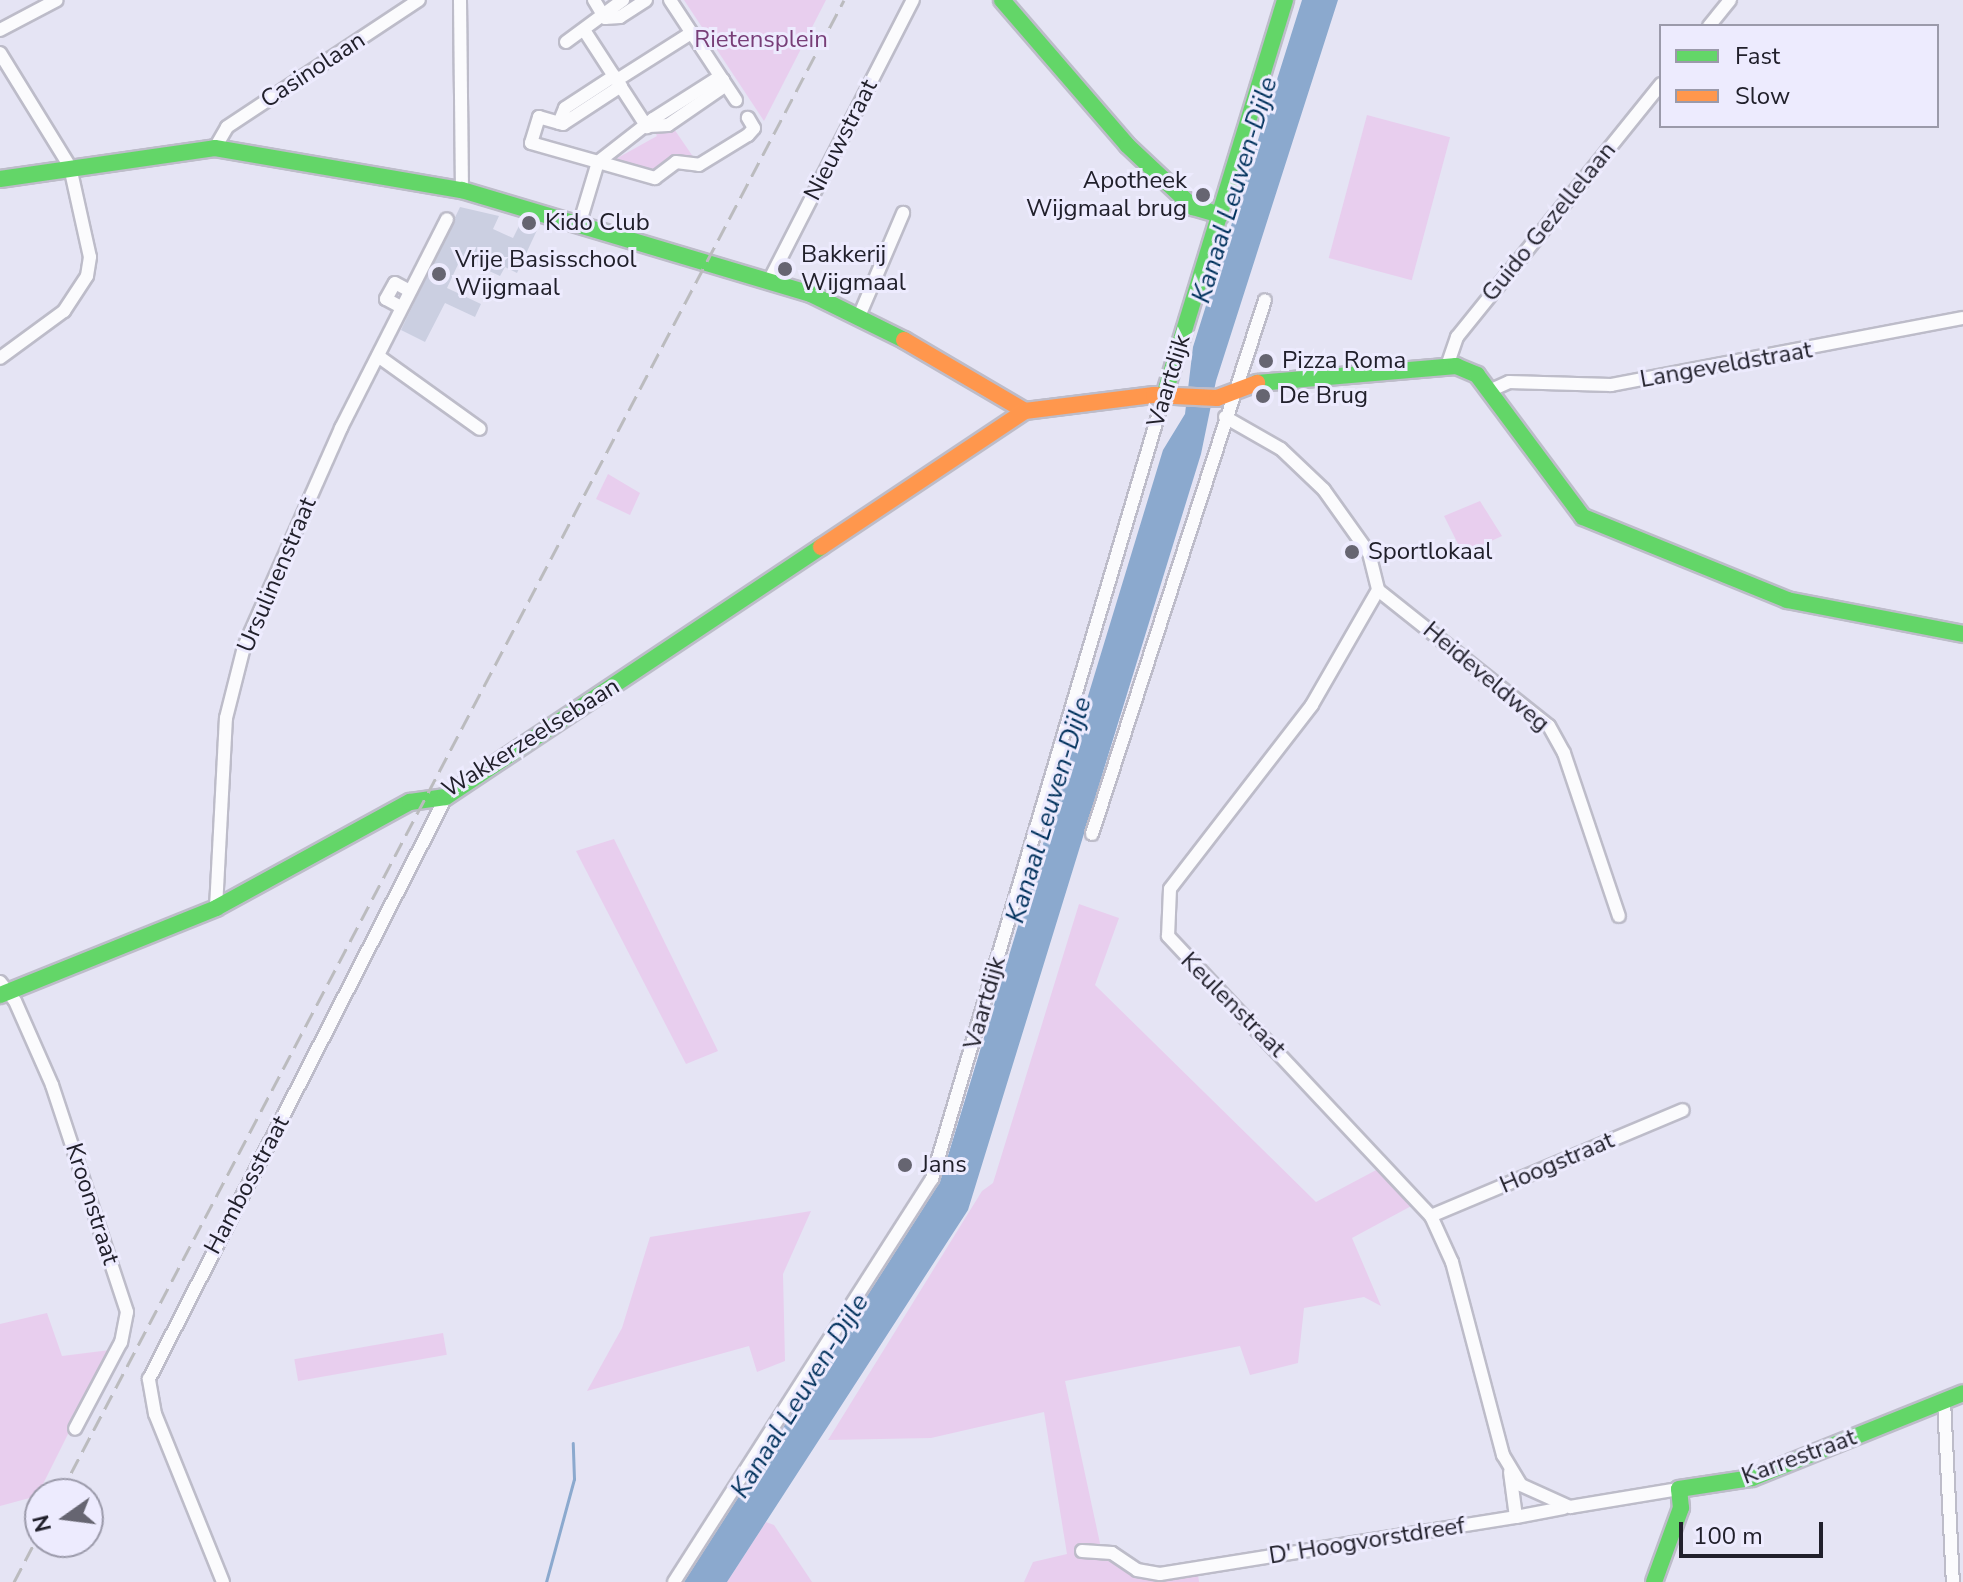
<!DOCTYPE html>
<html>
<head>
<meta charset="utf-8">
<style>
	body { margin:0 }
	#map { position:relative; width:1963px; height:1582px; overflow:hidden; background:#e5e4f4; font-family:"Nunito Sans",sans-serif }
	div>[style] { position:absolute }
	.green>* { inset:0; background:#e8ceee; transform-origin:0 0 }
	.water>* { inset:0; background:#8ba9ce }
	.stream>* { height:3px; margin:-1.5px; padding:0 1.5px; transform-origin:1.5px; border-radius:1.5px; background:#8ba9ce }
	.building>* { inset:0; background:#cbcfe1 }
	.roads { filter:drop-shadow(2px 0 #bdbcc9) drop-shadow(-2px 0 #bdbcc9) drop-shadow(0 2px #bdbcc9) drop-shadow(0 -2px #bdbcc9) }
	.street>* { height:12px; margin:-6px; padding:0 6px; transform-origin:6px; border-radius:6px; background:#fbfbfd }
	.fast>* { height:16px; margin:-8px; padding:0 8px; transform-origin:8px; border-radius:8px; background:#63d668 }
	.slow>* { height:16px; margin:-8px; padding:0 8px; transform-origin:8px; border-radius:8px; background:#ff974d }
	.rail>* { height:3px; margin-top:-1.5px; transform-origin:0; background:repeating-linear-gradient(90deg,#bbbbbe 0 16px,transparent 0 24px) }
	.dots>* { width:22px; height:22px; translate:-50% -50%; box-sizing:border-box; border:4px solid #edebfe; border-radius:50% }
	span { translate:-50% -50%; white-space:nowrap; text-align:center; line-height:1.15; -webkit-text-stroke:6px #edebfe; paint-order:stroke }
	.park-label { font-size:24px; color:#783e78 }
	.street-label { font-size:24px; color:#21202b }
	.poi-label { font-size:24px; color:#21202b }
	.right { translate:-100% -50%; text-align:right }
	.left { translate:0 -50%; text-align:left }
	.water-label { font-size:26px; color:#00315c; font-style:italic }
	.legend { position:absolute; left:1659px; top:24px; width:280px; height:104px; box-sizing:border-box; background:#edebfe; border:2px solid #9b9aaa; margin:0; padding:10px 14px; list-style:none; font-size:24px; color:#21202b }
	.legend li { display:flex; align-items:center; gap:16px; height:40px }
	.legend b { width:40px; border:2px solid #9b9aaa }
	.north { position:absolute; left:24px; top:1478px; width:80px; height:80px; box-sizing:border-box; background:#edebfe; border:2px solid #9b9aaa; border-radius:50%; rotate:256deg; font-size:22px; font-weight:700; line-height:32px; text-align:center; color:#21202b }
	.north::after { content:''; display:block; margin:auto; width:28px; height:36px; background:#666571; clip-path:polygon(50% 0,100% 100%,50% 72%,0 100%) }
	.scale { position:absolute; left:1679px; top:1522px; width:144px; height:36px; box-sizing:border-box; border:4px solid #21202b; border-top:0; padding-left:10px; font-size:24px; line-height:28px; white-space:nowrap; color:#21202b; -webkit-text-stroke:6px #edebfe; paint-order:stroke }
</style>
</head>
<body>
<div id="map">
	<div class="green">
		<div style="clip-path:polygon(684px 0,826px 0,764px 121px)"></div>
		<div style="left:1367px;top:115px;width:86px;height:148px;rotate:15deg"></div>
		<div style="clip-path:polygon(672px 126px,696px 161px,679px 154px,650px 173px,612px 161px,657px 136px,653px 128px)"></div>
		<div style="clip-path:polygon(608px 474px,640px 493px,630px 515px,596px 499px)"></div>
		<div style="clip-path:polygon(1480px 501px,1502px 536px,1463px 554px,1444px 516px)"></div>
		<div style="clip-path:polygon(614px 839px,718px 1051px,686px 1064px,576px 851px)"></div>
		<div style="clip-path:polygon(1079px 904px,1119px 918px,1095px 985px,1316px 1202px,1380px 1168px,1415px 1204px,1352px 1238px,1381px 1306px,1364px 1297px,1304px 1308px,1298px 1363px,1250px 1375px,1240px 1346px,1065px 1381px,1101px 1548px,1139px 1566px,1147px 1580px,1198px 1575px,1199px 1582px,1024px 1582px,1033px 1562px,1067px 1554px,1044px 1412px,931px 1438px,828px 1440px,982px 1191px,993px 1183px)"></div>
		<div style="clip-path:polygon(811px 1211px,783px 1274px,785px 1361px,757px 1372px,749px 1346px,587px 1391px,622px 1328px,650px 1237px)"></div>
		<div style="clip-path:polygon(47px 1313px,62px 1356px,110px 1350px,37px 1496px,0 1506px,0 1324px)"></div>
		<div style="left:443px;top:1333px;width:22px;height:151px;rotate:80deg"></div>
		<div style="clip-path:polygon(766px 1522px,774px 1525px,812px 1582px,727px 1582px)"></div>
	</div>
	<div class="water">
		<div style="clip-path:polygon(1302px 0,1338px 0,1216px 381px,1201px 454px,968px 1210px,727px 1582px,684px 1582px,940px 1182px,1163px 450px,1185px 414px,1193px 347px)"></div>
	</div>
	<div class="stream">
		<div style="left:546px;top:1582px;width:107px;rotate:-74.8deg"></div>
		<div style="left:574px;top:1479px;width:36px;rotate:-92deg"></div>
	</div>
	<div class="building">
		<div style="clip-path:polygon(460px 207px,499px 216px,493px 229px,513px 238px,522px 220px,538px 228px,517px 273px,505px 267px,500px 276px,461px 258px,447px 288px,481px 304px,475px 317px,445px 303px,425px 342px,401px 330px)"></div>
	</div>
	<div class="roads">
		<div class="street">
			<div style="left:460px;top:0;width:190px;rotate:89.4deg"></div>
			<div style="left:594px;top:0;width:21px;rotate:59deg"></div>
			<div style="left:670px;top:0;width:120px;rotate:56.6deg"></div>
			<div style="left:605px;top:18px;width:15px;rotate:-4deg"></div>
			<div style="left:620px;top:17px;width:31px;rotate:-33deg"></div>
			<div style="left:1709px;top:26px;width:33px;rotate:-51deg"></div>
			<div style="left:0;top:30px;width:64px;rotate:-27.8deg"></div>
			<div style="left:584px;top:30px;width:116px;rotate:57deg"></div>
			<div style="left:566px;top:42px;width:71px;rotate:-36.4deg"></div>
			<div style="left:0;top:53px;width:134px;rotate:58.4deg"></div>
			<div style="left:70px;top:167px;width:92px;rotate:77.5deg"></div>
			<div style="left:90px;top:257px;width:19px;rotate:99deg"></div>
			<div style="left:87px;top:276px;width:42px;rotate:123.3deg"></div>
			<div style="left:64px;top:311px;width:79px;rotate:143.7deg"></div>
			<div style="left:617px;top:80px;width:88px;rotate:-32.4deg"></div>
			<div style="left:621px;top:86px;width:69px;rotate:146.8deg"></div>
			<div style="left:563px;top:124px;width:25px;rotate:-164deg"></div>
			<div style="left:539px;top:117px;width:27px;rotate:107deg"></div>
			<div style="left:531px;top:143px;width:129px;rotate:15.8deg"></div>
			<div style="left:655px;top:178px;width:26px;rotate:-37deg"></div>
			<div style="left:676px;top:162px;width:23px;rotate:7deg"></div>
			<div style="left:699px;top:165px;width:57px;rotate:-31.5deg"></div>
			<div style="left:748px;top:135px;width:9px;rotate:-49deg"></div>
			<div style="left:754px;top:128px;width:12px;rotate:-121deg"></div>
			<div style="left:559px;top:123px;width:16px;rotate:-68deg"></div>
			<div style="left:565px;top:108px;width:59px;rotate:-33.1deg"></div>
			<div style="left:649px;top:126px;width:19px;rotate:-3deg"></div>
			<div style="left:668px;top:125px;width:67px;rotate:-34.6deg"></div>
			<div style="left:723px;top:87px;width:7px;rotate:-90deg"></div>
			<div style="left:215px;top:148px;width:24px;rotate:-60deg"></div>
			<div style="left:227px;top:127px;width:230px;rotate:-33.5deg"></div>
			<div style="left:580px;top:222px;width:63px;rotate:-73.3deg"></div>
			<div style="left:598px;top:162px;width:70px;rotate:-38deg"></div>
			<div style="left:653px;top:119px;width:75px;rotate:-32.4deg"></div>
			<div style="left:716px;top:79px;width:7px;rotate:8deg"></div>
			<div style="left:769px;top:281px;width:316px;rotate:-62.9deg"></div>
			<div style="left:401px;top:307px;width:17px;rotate:-152deg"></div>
			<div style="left:386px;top:299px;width:18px;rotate:-61deg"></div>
			<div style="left:395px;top:283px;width:17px;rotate:28deg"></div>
			<div style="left:860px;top:314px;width:110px;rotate:-66.9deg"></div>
			<div style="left:378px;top:356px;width:125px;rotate:35.6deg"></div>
			<div style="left:1447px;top:366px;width:31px;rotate:-71deg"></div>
			<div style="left:1457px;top:337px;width:325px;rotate:-51.1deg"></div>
			<div style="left:1489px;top:391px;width:22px;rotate:-24deg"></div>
			<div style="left:1509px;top:382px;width:102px;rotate:1.7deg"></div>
			<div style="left:1611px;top:385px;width:358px;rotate:-10.8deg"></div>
			<div style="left:1225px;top:417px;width:64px;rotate:29.7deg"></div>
			<div style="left:1281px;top:449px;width:59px;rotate:43.6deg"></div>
			<div style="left:1324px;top:490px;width:77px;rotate:54.5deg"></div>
			<div style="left:1369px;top:553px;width:38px;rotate:76deg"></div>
			<div style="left:1378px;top:590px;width:133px;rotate:119.9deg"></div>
			<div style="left:1312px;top:705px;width:232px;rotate:127.7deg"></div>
			<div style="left:1170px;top:889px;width:47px;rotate:92.4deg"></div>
			<div style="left:1168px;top:936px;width:384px;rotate:46.8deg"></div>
			<div style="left:1431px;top:1216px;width:51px;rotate:65.5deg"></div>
			<div style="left:1452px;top:1262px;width:200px;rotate:75.2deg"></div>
			<div style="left:1503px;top:1455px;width:35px;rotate:59deg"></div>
			<div style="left:1521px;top:1485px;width:54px;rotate:24.2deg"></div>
			<div style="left:1570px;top:1507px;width:110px;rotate:-9.4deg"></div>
			<div style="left:1378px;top:590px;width:218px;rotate:38.5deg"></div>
			<div style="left:1549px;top:726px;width:31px;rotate:61deg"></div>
			<div style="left:1564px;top:753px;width:172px;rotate:71.4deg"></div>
			<div style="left:1092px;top:834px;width:561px;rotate:-72.05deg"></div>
			<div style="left:216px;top:908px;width:190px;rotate:-87deg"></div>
			<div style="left:226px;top:718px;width:73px;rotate:-75.8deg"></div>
			<div style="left:244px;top:647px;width:240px;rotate:-66.1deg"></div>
			<div style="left:341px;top:428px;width:234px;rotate:-63.1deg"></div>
			<div style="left:0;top:982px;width:24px;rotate:52deg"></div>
			<div style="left:15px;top:1001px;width:92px;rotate:66.2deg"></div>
			<div style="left:52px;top:1085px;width:239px;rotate:71.7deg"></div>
			<div style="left:127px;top:1312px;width:31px;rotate:101deg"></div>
			<div style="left:121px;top:1342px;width:98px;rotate:117.9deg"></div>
			<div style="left:1431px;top:1216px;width:273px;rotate:-22.8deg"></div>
			<div style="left:1944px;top:1401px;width:181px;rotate:87.2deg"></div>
			<div style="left:1510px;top:1472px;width:45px;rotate:82.4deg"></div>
			<div style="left:1516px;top:1517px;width:48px;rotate:-10.8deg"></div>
			<div style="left:1082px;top:1551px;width:30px;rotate:4deg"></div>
			<div style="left:1112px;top:1553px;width:30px;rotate:34deg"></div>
			<div style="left:1137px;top:1570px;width:23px;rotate:10deg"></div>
			<div style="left:1160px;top:1574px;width:361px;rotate:-9.1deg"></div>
			<div style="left:223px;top:1582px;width:181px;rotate:-112deg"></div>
			<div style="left:155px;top:1414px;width:36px;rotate:-100deg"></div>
			<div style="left:149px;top:1379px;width:653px;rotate:-62.96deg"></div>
			<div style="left:674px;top:1582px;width:479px;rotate:-57.4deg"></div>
			<div style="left:932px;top:1179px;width:817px;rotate:-73.5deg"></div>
		</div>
		<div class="fast">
			<div style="left:1002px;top:0;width:191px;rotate:49.2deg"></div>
			<div style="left:1127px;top:145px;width:91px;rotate:43.2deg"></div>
			<div style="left:1193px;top:207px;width:29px;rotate:16deg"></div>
			<div style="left:0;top:179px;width:217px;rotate:-8.2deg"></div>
			<div style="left:215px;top:148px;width:251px;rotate:9.7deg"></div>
			<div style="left:462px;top:190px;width:364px;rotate:16.6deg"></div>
			<div style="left:811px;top:294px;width:104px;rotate:26.3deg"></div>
			<div style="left:1257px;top:383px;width:200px;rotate:-4.9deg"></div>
			<div style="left:1456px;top:366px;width:23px;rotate:23deg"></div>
			<div style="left:1477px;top:375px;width:177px;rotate:53.3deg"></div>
			<div style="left:1583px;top:517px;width:220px;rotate:22.1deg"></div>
			<div style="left:1787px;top:600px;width:179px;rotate:10.9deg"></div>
			<div style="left:1164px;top:396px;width:414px;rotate:-73deg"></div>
			<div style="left:0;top:995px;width:233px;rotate:-21.9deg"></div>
			<div style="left:216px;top:908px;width:221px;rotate:-28.7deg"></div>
			<div style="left:410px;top:802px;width:36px;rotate:-8deg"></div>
			<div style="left:446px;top:797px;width:451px;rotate:-33.7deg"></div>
			<div style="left:1654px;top:1582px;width:79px;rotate:-70deg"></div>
			<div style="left:1681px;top:1508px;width:19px;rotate:-96deg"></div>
			<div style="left:1679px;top:1489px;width:74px;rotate:-8.6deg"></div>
			<div style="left:1752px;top:1478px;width:227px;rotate:-21.9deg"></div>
		</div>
		<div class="slow">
			<div style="left:904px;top:340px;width:140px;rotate:30.4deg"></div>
			<div style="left:1025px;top:411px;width:130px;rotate:-7.1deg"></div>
			<div style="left:1154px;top:395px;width:63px;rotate:2.7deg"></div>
			<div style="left:1217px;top:398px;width:43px;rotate:-20.6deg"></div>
			<div style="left:821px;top:547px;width:245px;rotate:-33.7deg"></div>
		</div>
	</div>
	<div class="rail">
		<div style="left:60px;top:1494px;width:1687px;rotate:-62.31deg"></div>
		<div style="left:14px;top:1582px;width:56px;rotate:-62.5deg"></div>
	</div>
	<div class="dots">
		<div style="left:1203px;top:195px;background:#666571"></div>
		<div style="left:529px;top:223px;background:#666571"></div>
		<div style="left:785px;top:269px;background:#666571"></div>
		<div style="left:439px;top:274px;background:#666571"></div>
		<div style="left:1266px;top:361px;background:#666571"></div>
		<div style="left:1263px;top:396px;background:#666571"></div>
		<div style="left:1352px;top:552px;background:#666571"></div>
		<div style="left:905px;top:1165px;background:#666571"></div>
	</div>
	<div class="park-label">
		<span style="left:761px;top:40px">Rietensplein</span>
	</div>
	<div class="street-label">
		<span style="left:313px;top:70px;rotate:-33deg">Casinolaan</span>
		<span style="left:841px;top:140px;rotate:-63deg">Nieuwstraat</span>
		<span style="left:1549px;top:222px;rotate:-51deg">Guido Gezellelaan</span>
		<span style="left:1726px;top:365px;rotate:-10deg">Langeveldstraat</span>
		<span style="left:1169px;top:381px;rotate:-73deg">Vaartdijk</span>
		<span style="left:277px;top:575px;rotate:-67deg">Ursulinenstraat</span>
		<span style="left:1486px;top:677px;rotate:40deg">Heideveldweg</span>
		<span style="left:531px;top:738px;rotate:-32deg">Wakkerzeelsebaan</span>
		<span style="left:985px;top:1003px;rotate:-74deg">Vaartdijk</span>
		<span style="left:1233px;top:1005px;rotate:45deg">Keulenstraat</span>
		<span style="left:1557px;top:1163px;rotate:-23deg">Hoogstraat</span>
		<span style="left:247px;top:1185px;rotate:-62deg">Hambosstraat</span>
		<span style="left:92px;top:1204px;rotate:72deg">Kroonstraat</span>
		<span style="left:1799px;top:1457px;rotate:-20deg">Karrestraat</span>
		<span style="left:1367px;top:1541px;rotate:-9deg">D' Hoogvorstdreef</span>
	</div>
	<div class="poi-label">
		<span class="right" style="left:1187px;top:195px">Apotheek<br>Wijgmaal brug</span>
		<span class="left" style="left:545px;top:223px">Kido Club</span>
		<span class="left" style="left:801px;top:269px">Bakkerij<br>Wijgmaal</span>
		<span class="left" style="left:455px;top:274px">Vrije Basisschool<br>Wijgmaal</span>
		<span class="left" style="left:1282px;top:361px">Pizza Roma</span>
		<span class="left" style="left:1279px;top:396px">De Brug</span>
		<span class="left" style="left:1368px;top:552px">Sportlokaal</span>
		<span class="left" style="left:921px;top:1165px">Jans</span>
	</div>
	<div class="water-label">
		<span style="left:1235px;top:190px;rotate:-73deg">Kanaal Leuven-Dijle</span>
		<span style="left:1049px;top:810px;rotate:-73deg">Kanaal Leuven-Dijle</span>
		<span style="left:800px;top:1396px;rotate:-58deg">Kanaal Leuven-Dijle</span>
	</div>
	<ul class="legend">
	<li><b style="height:10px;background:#63d668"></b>Fast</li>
	<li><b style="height:10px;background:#ff974d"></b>Slow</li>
	</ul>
	<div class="north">N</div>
	<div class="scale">100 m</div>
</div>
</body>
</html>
